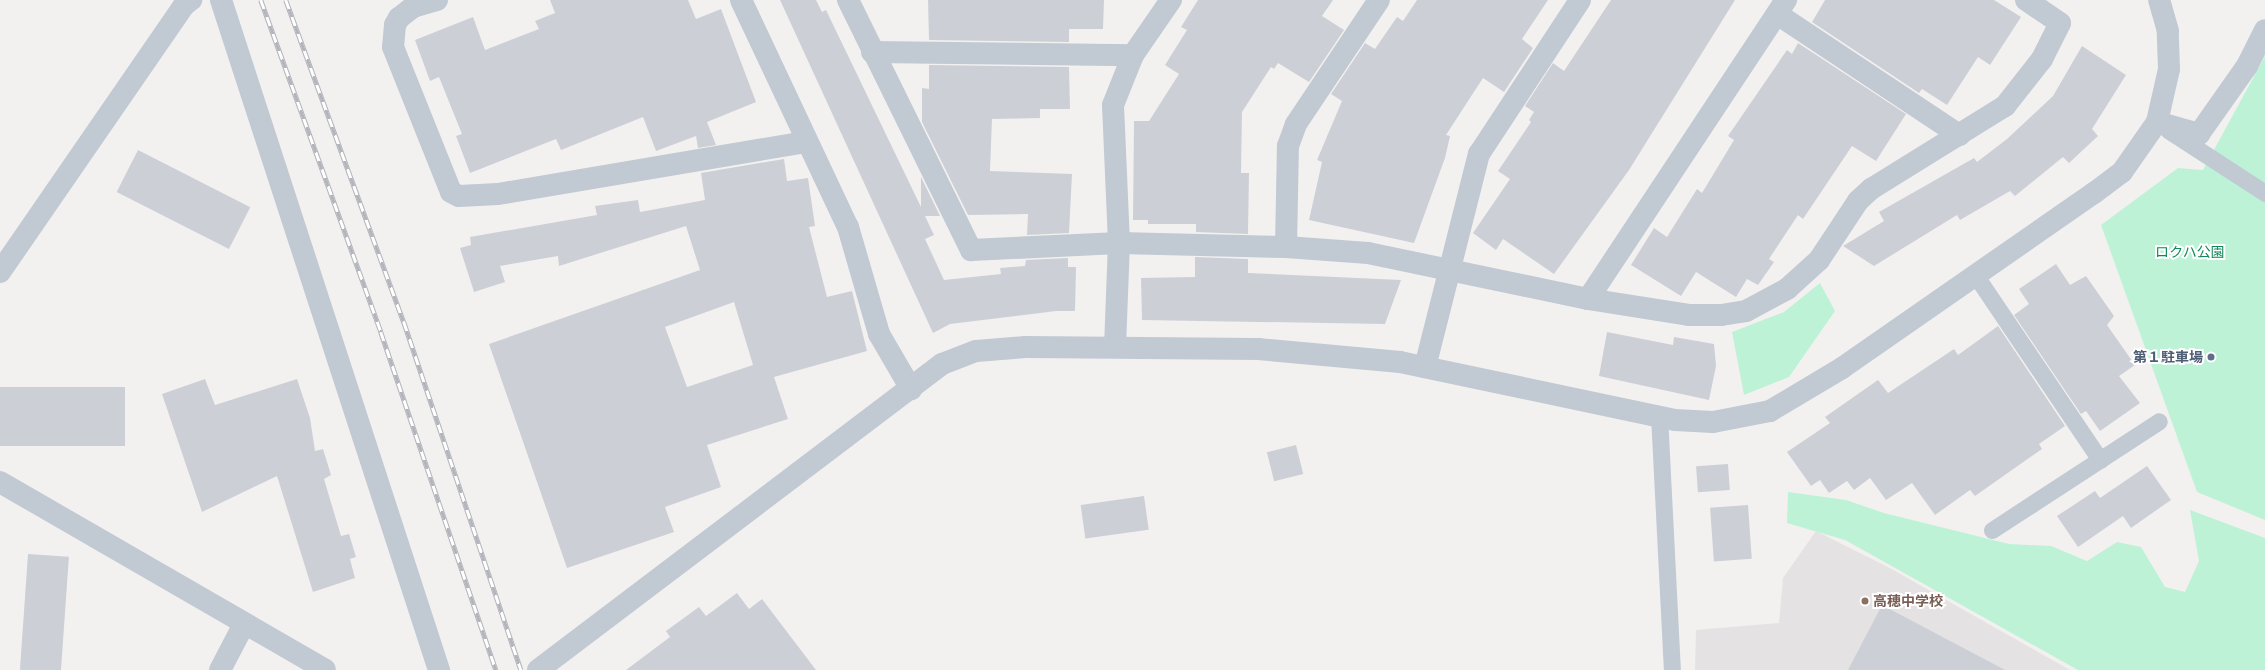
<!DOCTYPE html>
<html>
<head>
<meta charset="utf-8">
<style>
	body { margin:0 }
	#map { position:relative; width:2265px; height:670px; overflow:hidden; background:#f3f1f0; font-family:"Exo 2","Noto Sans JP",sans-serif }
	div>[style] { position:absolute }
	.education>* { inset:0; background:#e4e2e2 }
	.green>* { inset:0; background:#bdf2d7 }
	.building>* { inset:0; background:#cccfd6; transform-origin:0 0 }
	.service>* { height:17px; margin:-8.5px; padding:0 8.5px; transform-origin:8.5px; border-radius:8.5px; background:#c1c9d3 }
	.minor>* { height:22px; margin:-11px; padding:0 11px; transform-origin:11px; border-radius:11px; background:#c1c9d3 }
	.tertiary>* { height:22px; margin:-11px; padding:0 11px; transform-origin:11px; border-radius:11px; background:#c1c9d3 }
	.rail>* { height:4.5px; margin-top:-2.25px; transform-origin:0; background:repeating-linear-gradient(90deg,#fff 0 9px,#b2b5bb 0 18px); box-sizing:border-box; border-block:1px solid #b2b5bb }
	.dots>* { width:11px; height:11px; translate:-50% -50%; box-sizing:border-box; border:2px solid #fff; border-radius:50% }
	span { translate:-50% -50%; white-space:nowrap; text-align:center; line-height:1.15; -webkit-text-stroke:4px #fff; paint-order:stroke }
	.park-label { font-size:14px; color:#128758 }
	.service-label { font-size:14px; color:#4e5e75; font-weight:700 }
	.right { translate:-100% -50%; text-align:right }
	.education-label { font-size:14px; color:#785e54; font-weight:700 }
	.left { translate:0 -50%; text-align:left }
</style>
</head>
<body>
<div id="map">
	<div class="education">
		<div style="clip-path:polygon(1816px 531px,1888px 567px,2070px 670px,1695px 670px,1696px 630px,1779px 623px,1783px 578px)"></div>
	</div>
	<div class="green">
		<div style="clip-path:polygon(2265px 56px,2265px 520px,2197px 492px,2101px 225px,2178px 168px,2203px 170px)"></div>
		<div style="clip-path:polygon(1820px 283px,1835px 311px,1789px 377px,1744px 395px,1732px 332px,1784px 312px)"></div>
		<div style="clip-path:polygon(1788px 492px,1846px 500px,1884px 513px,2009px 544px,2051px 546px,2087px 561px,2117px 542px,2141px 547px,2165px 587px,2185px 592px,2199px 561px,2190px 510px,2265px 538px,2265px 670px,2078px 670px,1845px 540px,1787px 523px)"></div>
	</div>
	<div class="building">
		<div style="clip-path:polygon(550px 0,688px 0,696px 19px,721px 9px,756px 102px,707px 122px,716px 145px,698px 148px,696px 136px,656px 151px,643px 117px,561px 150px,556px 139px,470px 173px,456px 136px,462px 134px,439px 77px,430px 81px,415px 40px,473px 17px,485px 50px,539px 29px,535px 21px,555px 13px)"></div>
		<div style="clip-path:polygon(780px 0,816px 0,822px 12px,826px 10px,921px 207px,921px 177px,940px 216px,925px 216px,934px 235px,925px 239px,944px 280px,1001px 274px,1000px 268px,1025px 266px,1026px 260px,1068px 258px,1068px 267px,1076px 267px,1075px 311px,1056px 311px,950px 324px,933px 333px)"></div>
		<div style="clip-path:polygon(928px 0,1104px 0,1103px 29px,1069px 29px,1069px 42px,929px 40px)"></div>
		<div style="clip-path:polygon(1198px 0,1333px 0,1322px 16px,1344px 30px,1309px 82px,1278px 63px,1274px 69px,1271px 67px,1242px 112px,1241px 173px,1249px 173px,1248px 234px,1196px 232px,1196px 224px,1148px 224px,1148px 220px,1133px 220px,1134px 121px,1149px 121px,1179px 74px,1165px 65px,1187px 30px,1181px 27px)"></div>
		<div style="clip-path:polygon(1417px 0,1548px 0,1522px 39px,1533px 48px,1504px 92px,1483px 78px,1446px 135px,1450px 136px,1445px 158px,1414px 243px,1309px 220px,1322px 162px,1317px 160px,1342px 101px,1331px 94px,1365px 43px,1375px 49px,1397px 17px,1403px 21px)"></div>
		<div style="clip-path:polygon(1611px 0,1735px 0,1629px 170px,1554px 274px,1503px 239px,1496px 250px,1473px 233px,1510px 179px,1498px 171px,1531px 122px,1529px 120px,1534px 112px,1525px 106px,1553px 63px,1564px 71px)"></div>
		<div style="clip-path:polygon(1825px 0,1994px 0,2021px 17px,1990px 65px,1978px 57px,1947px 105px,1922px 89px,1919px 93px,1812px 22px)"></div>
		<div style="clip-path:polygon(1798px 43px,1906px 114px,1876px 161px,1852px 146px,1803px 219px,1798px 215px,1769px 259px,1774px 262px,1758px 285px,1747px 279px,1736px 297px,1696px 272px,1681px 296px,1631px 265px,1654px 228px,1667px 237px,1697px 189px,1702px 193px,1734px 140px,1728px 136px,1787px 50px,1792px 54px)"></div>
		<div style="clip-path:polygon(2082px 46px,2126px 75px,2092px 129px,2098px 136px,2069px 163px,2063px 157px,2015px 196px,2010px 191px,1960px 220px,1957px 215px,1874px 266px,1843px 246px,1884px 221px,1879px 212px,1974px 158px,1977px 162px,2007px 139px,2053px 96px)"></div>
		<div style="clip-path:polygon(929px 65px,1069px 67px,1070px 109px,1040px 109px,1040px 118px,992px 119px,990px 171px,1072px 174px,1069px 233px,1027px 235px,1028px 214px,968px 215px,922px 122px,922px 88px,929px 89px)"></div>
		<div style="left:138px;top:150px;width:126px;height:47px;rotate:27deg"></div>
		<div style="clip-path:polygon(evenodd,784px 159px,787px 181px,808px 178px,815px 226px,809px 227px,827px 297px,852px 291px,867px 351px,774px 377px,788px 419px,707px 445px,721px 487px,665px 507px,674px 532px,567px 568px,489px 344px,700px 270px,686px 226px,559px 266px,558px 256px,500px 266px,505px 282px,474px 292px,460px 248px,471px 245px,470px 237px,597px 215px,595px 206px,638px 200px,640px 212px,705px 200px,701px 173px,784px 159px,734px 302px,753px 365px,687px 387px,665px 327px,734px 302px)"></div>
		<div style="clip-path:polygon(1195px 257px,1248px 259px,1248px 273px,1401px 280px,1385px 324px,1142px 320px,1141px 278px,1195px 277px)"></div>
		<div style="clip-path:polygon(2056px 264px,2070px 285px,2086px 276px,2114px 316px,2107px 325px,2135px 365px,2119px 376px,2140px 403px,2100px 431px,2086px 411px,2081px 414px,2014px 315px,2029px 304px,2019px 289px)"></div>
		<div style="clip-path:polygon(1998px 326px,2065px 426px,2039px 444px,2042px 449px,1975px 496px,1970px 490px,1935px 515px,1912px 483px,1886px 500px,1870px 478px,1854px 490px,1847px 481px,1829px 493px,1820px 480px,1811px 486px,1787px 452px,1830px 423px,1825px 417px,1878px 380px,1888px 393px,1954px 349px,1958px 355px)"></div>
		<div style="clip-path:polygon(1607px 332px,1673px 345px,1674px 337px,1714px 344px,1716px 366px,1709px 400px,1599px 376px)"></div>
		<div style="clip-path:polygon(205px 379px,215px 405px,297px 379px,310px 418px,315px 451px,323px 449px,331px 475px,324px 479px,341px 536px,349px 534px,356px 557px,350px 559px,355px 578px,313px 592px,277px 476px,202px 512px,162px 394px)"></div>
		<div style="left:125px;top:387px;width:59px;height:125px;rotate:90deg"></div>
		<div style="left:1296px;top:445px;width:30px;height:30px;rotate:76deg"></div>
		<div style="left:1728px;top:464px;width:26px;height:32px;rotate:86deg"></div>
		<div style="clip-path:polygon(2147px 466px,2171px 500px,2131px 528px,2123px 516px,2078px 547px,2057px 516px,2095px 491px,2100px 498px)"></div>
		<div style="left:1144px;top:496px;width:34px;height:64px;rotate:82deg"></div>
		<div style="left:1748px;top:505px;width:54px;height:38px;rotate:86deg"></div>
		<div style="left:28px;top:554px;width:41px;height:116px;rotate:4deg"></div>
		<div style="clip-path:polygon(737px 593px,749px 609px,762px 599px,816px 670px,626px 670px,670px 637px,666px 631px,699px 607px,706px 616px)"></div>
		<div style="clip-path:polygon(1882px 605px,2005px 670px,1848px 670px)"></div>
	</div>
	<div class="service">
		<div style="left:2168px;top:130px;width:116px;rotate:33deg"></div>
		<div style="left:1976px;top:276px;width:222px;rotate:56deg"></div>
		<div style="left:1659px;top:415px;width:255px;rotate:87.1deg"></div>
		<div style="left:1992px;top:530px;width:199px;rotate:-33.1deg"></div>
	</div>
	<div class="minor">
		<div style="left:221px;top:0;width:705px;rotate:71.98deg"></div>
		<div style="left:437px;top:0;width:25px;rotate:164deg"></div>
		<div style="left:413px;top:7px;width:18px;rotate:142deg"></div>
		<div style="left:399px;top:18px;width:8px;rotate:120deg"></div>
		<div style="left:395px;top:25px;width:22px;rotate:95deg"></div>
		<div style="left:393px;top:47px;width:156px;rotate:68.2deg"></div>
		<div style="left:451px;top:192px;width:9px;rotate:27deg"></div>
		<div style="left:459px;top:196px;width:39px;rotate:-3deg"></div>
		<div style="left:498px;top:194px;width:313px;rotate:-9.6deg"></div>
		<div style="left:741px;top:0;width:251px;rotate:64.8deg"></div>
		<div style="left:848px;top:227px;width:111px;rotate:73.8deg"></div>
		<div style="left:879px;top:334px;width:64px;rotate:59.8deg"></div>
		<div style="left:848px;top:0;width:279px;rotate:63.8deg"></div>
		<div style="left:971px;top:250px;width:148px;rotate:-2.7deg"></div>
		<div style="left:1119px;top:243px;width:167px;rotate:1.4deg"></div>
		<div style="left:1286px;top:247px;width:82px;rotate:4.2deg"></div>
		<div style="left:1368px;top:253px;width:225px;rotate:11.8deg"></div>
		<div style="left:1588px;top:299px;width:102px;rotate:9deg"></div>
		<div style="left:1689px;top:315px;width:32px"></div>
		<div style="left:1721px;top:315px;width:25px;rotate:-9deg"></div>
		<div style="left:1746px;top:311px;width:47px;rotate:-28.2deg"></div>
		<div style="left:1787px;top:289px;width:43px;rotate:-42.2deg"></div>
		<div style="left:1819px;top:260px;width:71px;rotate:-56.5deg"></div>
		<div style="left:1858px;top:201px;width:18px;rotate:-43deg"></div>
		<div style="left:1871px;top:189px;width:158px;rotate:-31.8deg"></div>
		<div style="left:2005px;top:106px;width:60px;rotate:-51.8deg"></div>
		<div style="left:2042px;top:59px;width:40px;rotate:-63.4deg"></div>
		<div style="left:2060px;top:23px;width:41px;rotate:-145.9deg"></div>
		<div style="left:1777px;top:14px;width:219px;rotate:33.6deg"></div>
		<div style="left:872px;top:52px;width:261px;rotate:0.7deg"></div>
		<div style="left:1286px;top:247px;width:101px;rotate:-88.9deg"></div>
		<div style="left:1288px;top:146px;width:23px;rotate:-70deg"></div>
		<div style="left:1296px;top:124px;width:149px;rotate:-56.2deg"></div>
		<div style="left:0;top:272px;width:324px;rotate:-55.4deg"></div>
		<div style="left:184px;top:5px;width:9px;rotate:-36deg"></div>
		<div style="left:1588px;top:299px;width:359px;rotate:-56.5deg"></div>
		<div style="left:1115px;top:347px;width:104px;rotate:-87.8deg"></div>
		<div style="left:1119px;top:243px;width:138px;rotate:-92.5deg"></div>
		<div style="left:1113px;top:105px;width:54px;rotate:-68.2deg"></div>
		<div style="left:1133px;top:55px;width:67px;rotate:-55.4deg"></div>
		<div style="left:1425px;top:367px;width:220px;rotate:-75.8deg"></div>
		<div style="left:1479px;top:154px;width:184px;rotate:-56.7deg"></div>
		<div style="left:0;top:482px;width:375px;rotate:30deg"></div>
		<div style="left:220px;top:670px;width:52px;rotate:-62.4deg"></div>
		<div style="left:538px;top:670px;width:507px;rotate:-37.14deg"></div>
		<div style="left:942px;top:364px;width:36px;rotate:-21deg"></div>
		<div style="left:976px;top:351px;width:50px;rotate:-4.6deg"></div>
		<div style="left:1026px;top:347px;width:232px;rotate:0.5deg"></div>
		<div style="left:1258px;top:349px;width:143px;rotate:5.2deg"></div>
		<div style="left:1400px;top:362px;width:281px;rotate:11.9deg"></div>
		<div style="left:1675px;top:420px;width:38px;rotate:3deg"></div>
		<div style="left:1713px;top:422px;width:58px;rotate:-10.9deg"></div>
		<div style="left:1770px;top:411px;width:84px;rotate:-30.8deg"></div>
		<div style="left:1842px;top:368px;width:307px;rotate:-34.8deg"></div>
		<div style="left:2094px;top:193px;width:35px;rotate:-37deg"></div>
		<div style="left:2122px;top:172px;width:61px;rotate:-55deg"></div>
		<div style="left:2157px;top:122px;width:44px;rotate:15.9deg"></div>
		<div style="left:2199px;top:134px;width:83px;rotate:-54.8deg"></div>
		<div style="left:2247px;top:66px;width:40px;rotate:-63.4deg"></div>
	</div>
	<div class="tertiary">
		<div style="left:2157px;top:122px;width:54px;rotate:-77.2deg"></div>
		<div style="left:2169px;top:69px;width:38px;rotate:-92deg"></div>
		<div style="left:2168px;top:31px;width:32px;rotate:-106deg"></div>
	</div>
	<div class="rail">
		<div style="left:261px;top:0;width:353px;rotate:70.1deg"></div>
		<div style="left:381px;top:332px;width:357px;rotate:71.2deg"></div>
		<div style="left:286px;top:0;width:343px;rotate:69.9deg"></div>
		<div style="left:404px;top:322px;width:367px;rotate:71.4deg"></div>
	</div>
	<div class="dots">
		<div style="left:2211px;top:357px;background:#5c6f8a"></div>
		<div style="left:1865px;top:601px;background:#8d6e63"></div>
	</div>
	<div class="park-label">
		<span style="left:2190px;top:252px">ロクハ公園</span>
	</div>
	<div class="service-label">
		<span class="right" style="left:2203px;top:357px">第１駐車場</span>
	</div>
	<div class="education-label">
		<span class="left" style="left:1873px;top:601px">高穂中学校</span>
	</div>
</div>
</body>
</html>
